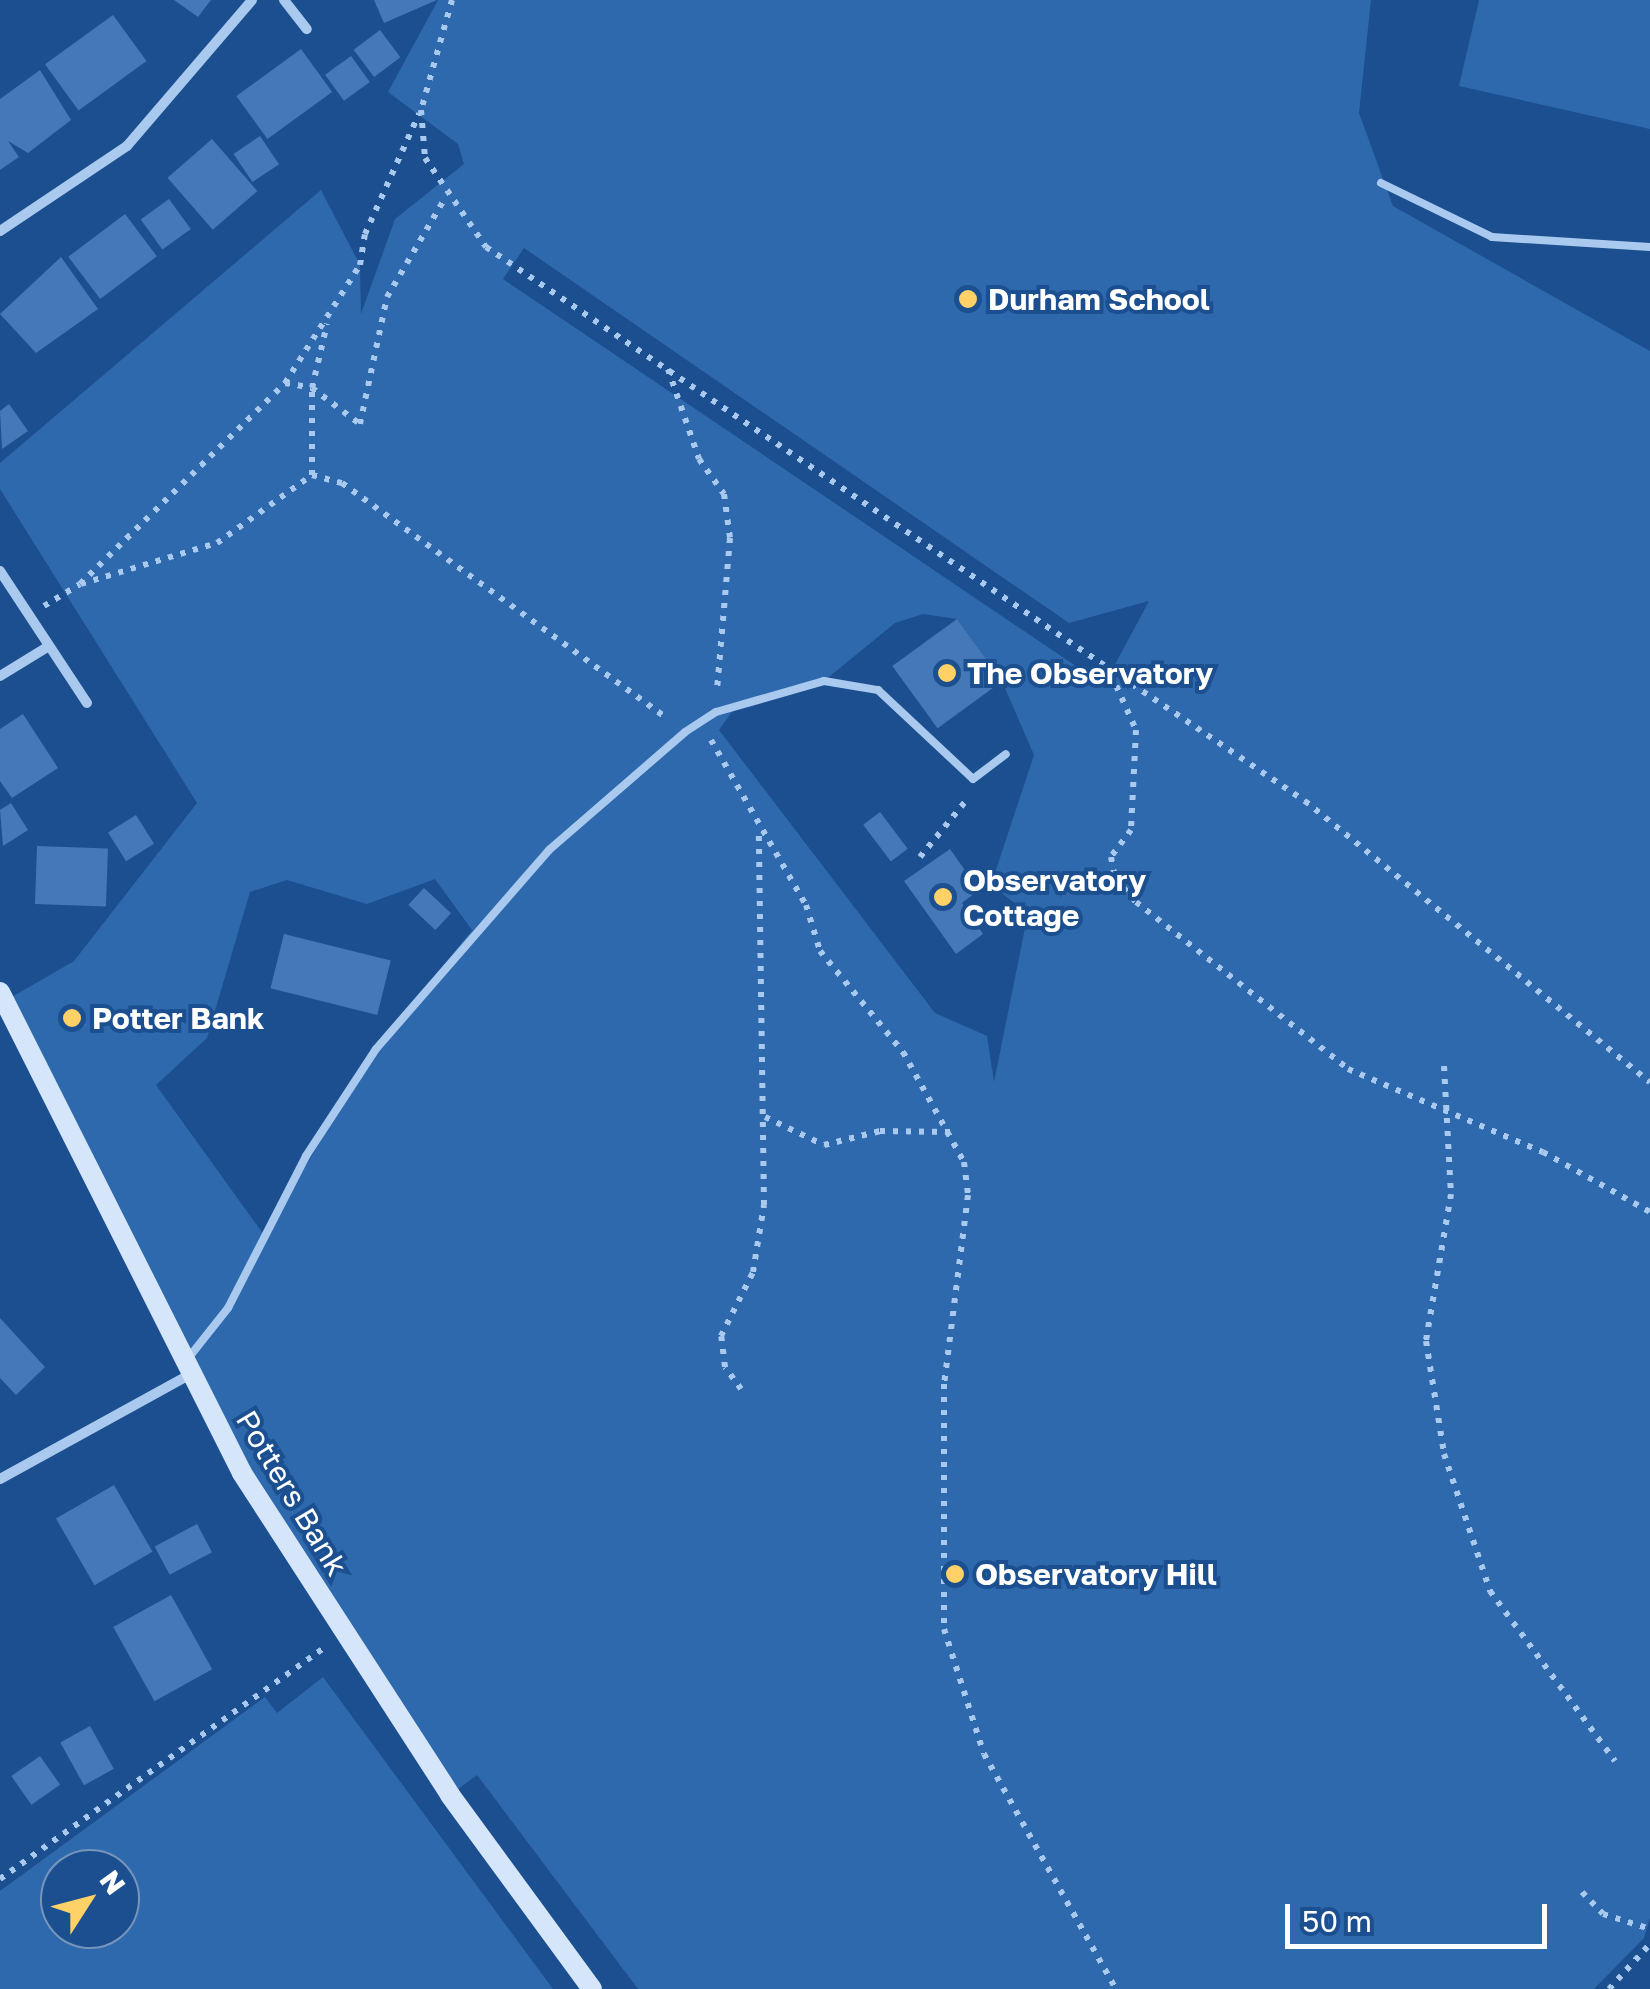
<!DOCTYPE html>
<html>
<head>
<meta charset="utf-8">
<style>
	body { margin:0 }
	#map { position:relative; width:1650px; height:1989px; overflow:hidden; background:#1b4f8f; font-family:"Golos Text",sans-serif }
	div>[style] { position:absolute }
	.green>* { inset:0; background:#2e69ad }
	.building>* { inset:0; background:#4478b7; transform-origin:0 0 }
	.path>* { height:6px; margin-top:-3px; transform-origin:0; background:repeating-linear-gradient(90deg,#a9c9ee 0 5px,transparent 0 13px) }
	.lane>* { height:8px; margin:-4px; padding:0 4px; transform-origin:4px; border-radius:4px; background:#a9c9ee }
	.street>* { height:10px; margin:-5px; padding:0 5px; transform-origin:5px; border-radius:5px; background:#a9c9ee }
	.secondary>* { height:20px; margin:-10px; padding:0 10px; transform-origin:10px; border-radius:10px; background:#d6e6fa }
	.dots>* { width:28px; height:28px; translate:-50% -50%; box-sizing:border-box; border:5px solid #1b4f8f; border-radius:50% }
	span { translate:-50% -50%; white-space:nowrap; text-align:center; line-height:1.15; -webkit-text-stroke:8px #1b4f8f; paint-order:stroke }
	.poi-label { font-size:30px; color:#fff; font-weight:700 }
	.left { translate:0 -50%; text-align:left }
	.street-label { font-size:30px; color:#fff }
	.north { position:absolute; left:40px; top:1849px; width:100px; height:100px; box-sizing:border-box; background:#1b4f8f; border:2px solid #7695bc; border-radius:50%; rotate:54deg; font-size:28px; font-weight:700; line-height:40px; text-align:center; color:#fff }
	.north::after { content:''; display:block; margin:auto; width:35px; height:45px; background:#ffd166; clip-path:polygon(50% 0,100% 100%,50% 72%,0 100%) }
	.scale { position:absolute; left:1285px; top:1904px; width:262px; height:45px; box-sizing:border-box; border:5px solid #fff; border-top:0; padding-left:12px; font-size:30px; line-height:35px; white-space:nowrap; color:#fff; -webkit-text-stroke:8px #1b4f8f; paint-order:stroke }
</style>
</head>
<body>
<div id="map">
	<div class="green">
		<div style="clip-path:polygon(evenodd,438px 0,1371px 0,1359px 113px,1393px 206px,1650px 351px,1650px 1918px,1644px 1938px,1594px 1989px,638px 1989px,477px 1775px,450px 1795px,291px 1552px,5px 1001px,74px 961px,197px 803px,0 489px,0 463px,321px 190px,360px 265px,361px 314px,395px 219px,464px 164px,458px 144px,388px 92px,438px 0,524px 248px,1069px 623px,1149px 601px,1104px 685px,503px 279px,524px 248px,438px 0,923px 614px,957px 619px,1002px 681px,1034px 755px,991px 885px,1028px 913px,994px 1082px,987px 1036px,935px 1013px,719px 730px,737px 705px,824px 681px,895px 623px,923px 614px,438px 0,435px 879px,472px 930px,376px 1049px,264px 1235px,156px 1085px,207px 1038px,250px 892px,287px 880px,367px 904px,435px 879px)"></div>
		<div style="clip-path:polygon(1479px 0,1650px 0,1650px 129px,1459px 86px)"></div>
		<div style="clip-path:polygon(evenodd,323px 1677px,553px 1989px,0 1989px,0 1891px,265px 1697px,277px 1713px,323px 1677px,60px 1869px,120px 1869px,120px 1929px,60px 1929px,60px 1869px)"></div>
	</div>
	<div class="building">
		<div style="clip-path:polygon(174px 0,211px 0,198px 17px)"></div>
		<div style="clip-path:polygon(374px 0,437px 0,384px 23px)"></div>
		<div style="left:113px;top:15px;width:57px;height:84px;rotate:54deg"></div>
		<div style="left:380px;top:30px;width:34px;height:33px;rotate:53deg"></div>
		<div style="left:301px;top:49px;width:53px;height:80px;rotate:54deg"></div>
		<div style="left:351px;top:56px;width:32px;height:32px;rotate:54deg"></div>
		<div style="clip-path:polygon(40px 70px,71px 120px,28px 153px,8px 141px,19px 157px,0 170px,0 99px)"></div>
		<div style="left:260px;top:136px;width:34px;height:32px;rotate:56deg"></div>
		<div style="left:212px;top:139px;width:69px;height:59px;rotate:49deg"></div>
		<div style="left:169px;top:199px;width:37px;height:35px;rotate:54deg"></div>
		<div style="left:125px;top:214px;width:53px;height:71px;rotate:53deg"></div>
		<div style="clip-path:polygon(61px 257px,98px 309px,36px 353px,0 314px)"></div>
		<div style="clip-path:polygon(9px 404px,28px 431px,2px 449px,0 411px)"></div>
		<div style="left:957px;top:619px;width:77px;height:80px;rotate:54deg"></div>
		<div style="clip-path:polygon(23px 714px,58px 768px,12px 798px,0 781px,0 729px)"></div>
		<div style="clip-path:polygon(11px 803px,28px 830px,3px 846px,0 810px)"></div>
		<div style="left:880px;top:812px;width:46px;height:21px;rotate:53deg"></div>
		<div style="left:136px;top:815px;width:34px;height:33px;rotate:58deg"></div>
		<div style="left:37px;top:846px;width:71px;height:58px;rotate:2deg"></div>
		<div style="clip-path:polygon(950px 849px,979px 890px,962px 903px,983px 934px,956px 954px,904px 881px)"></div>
		<div style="left:424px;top:888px;width:37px;height:23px;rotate:43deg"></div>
		<div style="left:284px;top:934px;width:110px;height:56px;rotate:14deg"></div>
		<div style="clip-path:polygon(75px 1004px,86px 1025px,76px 1031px,59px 1013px)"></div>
		<div style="clip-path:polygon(0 1318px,45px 1367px,16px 1395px,0 1378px)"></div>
		<div style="left:114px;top:1485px;width:77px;height:67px;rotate:60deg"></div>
		<div style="left:197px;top:1524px;width:32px;height:48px;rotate:62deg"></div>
		<div style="left:171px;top:1595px;width:85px;height:66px;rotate:61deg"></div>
		<div style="left:90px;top:1726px;width:49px;height:34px;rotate:61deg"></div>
		<div style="left:40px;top:1756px;width:35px;height:35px;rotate:55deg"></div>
	</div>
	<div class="path">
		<div style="left:452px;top:0;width:114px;rotate:105.7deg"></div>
		<div style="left:421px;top:110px;width:48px;rotate:85.2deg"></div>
		<div style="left:425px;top:158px;width:108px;rotate:55.6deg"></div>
		<div style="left:486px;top:247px;width:989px;rotate:34.08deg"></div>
		<div style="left:1305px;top:801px;width:445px;rotate:39.2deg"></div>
		<div style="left:668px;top:369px;width:95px;rotate:71deg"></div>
		<div style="left:699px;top:459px;width:43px;rotate:54.5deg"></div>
		<div style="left:724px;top:494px;width:44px;rotate:82.2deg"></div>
		<div style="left:730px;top:538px;width:154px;rotate:94.9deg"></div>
		<div style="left:285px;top:383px;width:27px;rotate:10deg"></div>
		<div style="left:312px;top:388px;width:60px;rotate:36.9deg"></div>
		<div style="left:360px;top:424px;width:130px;rotate:-78deg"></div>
		<div style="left:387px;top:297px;width:115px;rotate:-59.6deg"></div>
		<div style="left:312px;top:475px;width:31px;rotate:15deg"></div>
		<div style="left:342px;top:483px;width:402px;rotate:35.9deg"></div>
		<div style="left:81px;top:584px;width:142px;rotate:-16.8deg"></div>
		<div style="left:217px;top:543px;width:117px;rotate:-35.6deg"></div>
		<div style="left:312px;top:475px;width:87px;rotate:-90deg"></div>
		<div style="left:312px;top:388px;width:66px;rotate:-76.8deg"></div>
		<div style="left:44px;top:606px;width:42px;rotate:-31.4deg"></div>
		<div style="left:80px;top:584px;width:287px;rotate:-44.4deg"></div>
		<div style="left:285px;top:383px;width:140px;rotate:-57.6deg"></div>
		<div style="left:360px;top:265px;width:31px;rotate:-81deg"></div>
		<div style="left:365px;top:234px;width:132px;rotate:-65.8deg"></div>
		<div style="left:1111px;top:674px;width:61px;rotate:65.9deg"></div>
		<div style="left:1136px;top:730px;width:100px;rotate:92.9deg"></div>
		<div style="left:1131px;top:830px;width:34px;rotate:127deg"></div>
		<div style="left:1111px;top:857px;width:21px;rotate:79deg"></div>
		<div style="left:1115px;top:878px;width:32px;rotate:49deg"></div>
		<div style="left:1136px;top:902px;width:270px;rotate:38.2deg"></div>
		<div style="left:1348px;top:1069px;width:212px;rotate:23.1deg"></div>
		<div style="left:1543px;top:1152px;width:123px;rotate:29.3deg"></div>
		<div style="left:711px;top:740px;width:190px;rotate:60.1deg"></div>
		<div style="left:806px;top:905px;width:48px;rotate:73.1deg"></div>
		<div style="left:820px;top:951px;width:131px;rotate:50.6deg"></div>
		<div style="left:903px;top:1052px;width:126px;rotate:61deg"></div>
		<div style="left:964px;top:1162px;width:33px;rotate:83deg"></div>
		<div style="left:968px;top:1195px;width:191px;rotate:97.2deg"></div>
		<div style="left:944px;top:1384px;width:245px;rotate:90deg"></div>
		<div style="left:944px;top:1629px;width:131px;rotate:72.3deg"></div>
		<div style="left:984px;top:1754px;width:270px;rotate:60.7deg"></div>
		<div style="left:920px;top:857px;width:77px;rotate:-50.8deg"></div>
		<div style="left:1444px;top:1066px;width:128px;rotate:86.9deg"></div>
		<div style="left:1451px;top:1194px;width:149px;rotate:99.7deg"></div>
		<div style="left:1426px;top:1341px;width:114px;rotate:80.9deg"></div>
		<div style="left:1444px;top:1454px;width:145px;rotate:71.4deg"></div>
		<div style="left:1490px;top:1591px;width:211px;rotate:53.7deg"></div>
		<div style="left:765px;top:1117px;width:65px;rotate:25.4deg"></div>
		<div style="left:824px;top:1145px;width:58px;rotate:-14deg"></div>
		<div style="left:880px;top:1131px;width:70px;rotate:0.8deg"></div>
		<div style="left:741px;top:1389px;width:27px;rotate:-126deg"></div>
		<div style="left:725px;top:1367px;width:31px;rotate:-97deg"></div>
		<div style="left:721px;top:1336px;width:72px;rotate:-63.4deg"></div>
		<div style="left:753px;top:1272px;width:68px;rotate:-80.7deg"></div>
		<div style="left:764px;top:1205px;width:375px;rotate:-90.8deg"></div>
		<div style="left:0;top:1879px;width:398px;rotate:-35.5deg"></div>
		<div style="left:1582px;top:1892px;width:30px;rotate:46deg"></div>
		<div style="left:1603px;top:1914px;width:49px;rotate:17.7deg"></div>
		<div style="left:1609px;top:1989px;width:61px;rotate:-47.7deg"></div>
	</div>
	<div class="lane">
		<div style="left:1381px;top:183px;width:123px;rotate:25.9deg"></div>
		<div style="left:1492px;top:237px;width:158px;rotate:3.6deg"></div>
		<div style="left:186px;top:1361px;width:68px;rotate:-51.6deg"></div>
		<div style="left:228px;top:1308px;width:171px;rotate:-62.8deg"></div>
		<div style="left:306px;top:1156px;width:128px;rotate:-56.8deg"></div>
		<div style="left:376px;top:1049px;width:264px;rotate:-49deg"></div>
		<div style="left:549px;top:850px;width:180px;rotate:-40.9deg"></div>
		<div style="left:685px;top:732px;width:37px;rotate:-33deg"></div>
		<div style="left:716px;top:712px;width:112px;rotate:-16deg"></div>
		<div style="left:824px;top:681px;width:55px;rotate:9.5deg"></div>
		<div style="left:878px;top:690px;width:130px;rotate:43.1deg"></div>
		<div style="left:973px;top:779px;width:41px;rotate:-37.1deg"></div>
	</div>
	<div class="street">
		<div style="left:284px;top:0;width:37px;rotate:52deg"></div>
		<div style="left:0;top:231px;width:153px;rotate:-33.8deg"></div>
		<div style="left:127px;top:146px;width:192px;rotate:-49.4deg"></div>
		<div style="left:0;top:571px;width:158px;rotate:56.6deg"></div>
		<div style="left:0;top:676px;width:57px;rotate:-31.5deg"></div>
		<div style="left:0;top:1479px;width:216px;rotate:-28.8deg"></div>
	</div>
	<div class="secondary">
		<div style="left:0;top:992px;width:538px;rotate:63.29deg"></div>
		<div style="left:242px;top:1473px;width:383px;rotate:57.1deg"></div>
		<div style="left:450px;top:1795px;width:240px;rotate:53.8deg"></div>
	</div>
	<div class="dots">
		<div style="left:968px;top:299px;background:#ffd166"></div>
		<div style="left:947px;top:673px;background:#ffd166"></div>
		<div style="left:943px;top:897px;background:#ffd166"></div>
		<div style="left:72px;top:1018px;background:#ffd166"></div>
		<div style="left:955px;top:1574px;background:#ffd166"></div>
	</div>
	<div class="poi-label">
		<span class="left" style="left:988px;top:299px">Durham School</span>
		<span class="left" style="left:967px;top:673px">The Observatory</span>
		<span class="left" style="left:963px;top:897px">Observatory<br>Cottage</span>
		<span class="left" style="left:92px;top:1018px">Potter Bank</span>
		<span class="left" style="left:975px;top:1574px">Observatory Hill</span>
	</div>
	<div class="street-label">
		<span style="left:292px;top:1493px;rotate:59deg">Potters Bank</span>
	</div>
	<div class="north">N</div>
	<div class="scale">50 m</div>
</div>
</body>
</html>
